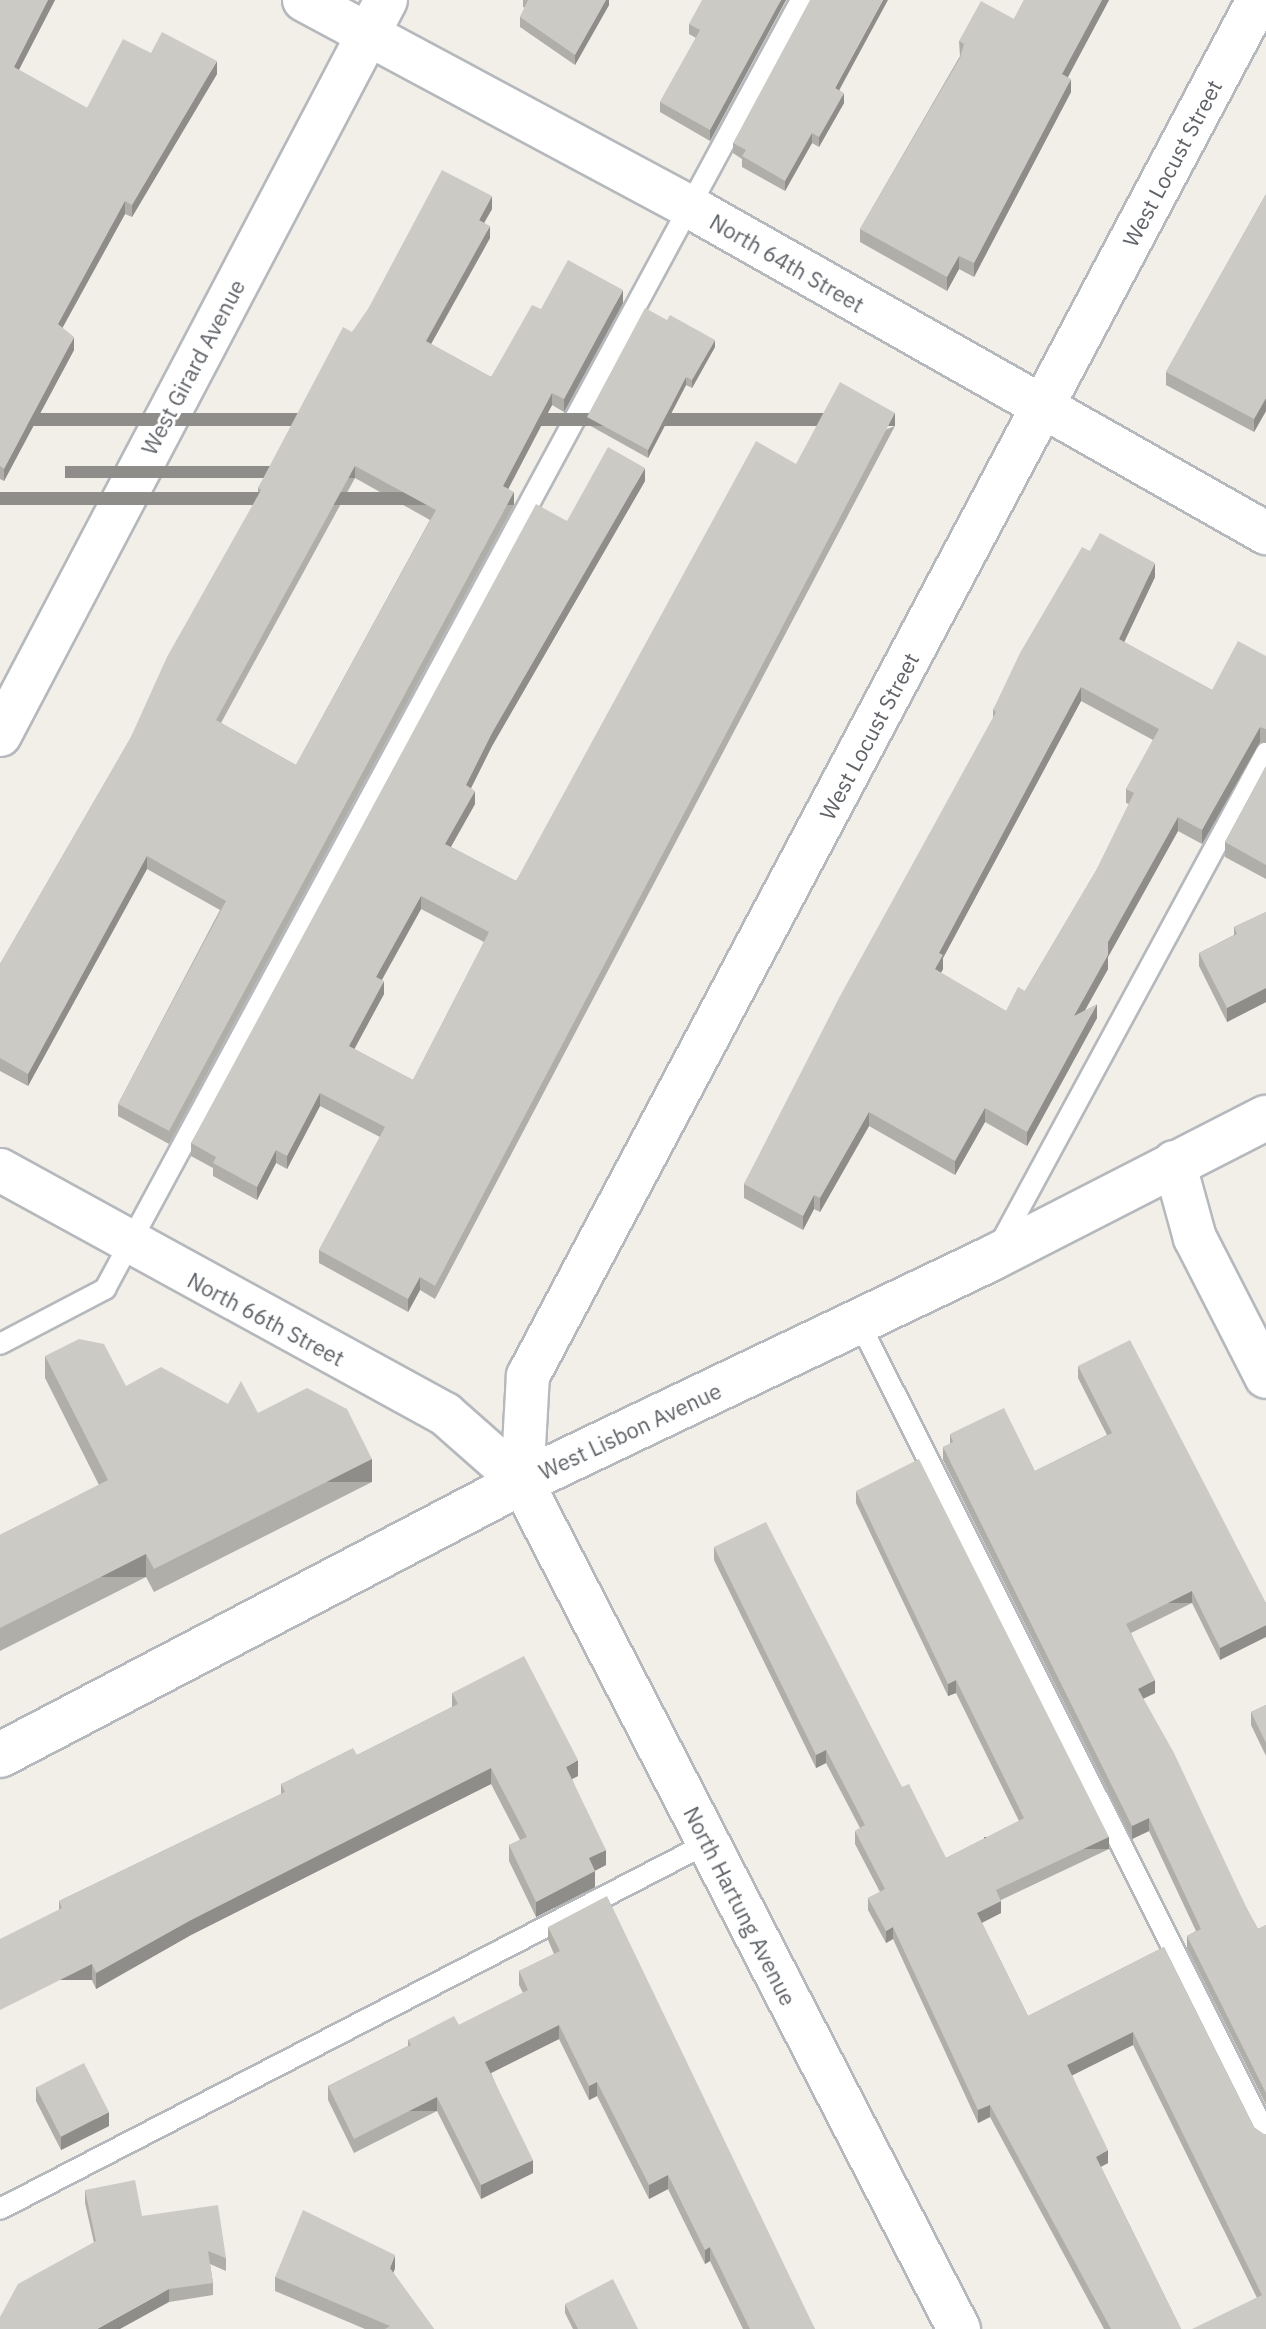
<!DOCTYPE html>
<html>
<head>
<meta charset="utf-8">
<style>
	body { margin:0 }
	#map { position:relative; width:1266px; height:2329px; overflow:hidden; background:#f1efe8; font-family:"IBM Plex Sans",sans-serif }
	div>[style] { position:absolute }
	.roads { filter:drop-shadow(2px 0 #b5b8bc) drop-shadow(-2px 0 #b5b8bc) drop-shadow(0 2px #b5b8bc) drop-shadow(0 -2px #b5b8bc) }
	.lane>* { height:20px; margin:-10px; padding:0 10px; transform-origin:10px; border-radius:10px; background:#fff }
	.street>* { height:42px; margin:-21px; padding:0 21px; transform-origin:21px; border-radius:21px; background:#fff }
	.secondary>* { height:44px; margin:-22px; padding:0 22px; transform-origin:22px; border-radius:22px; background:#fff }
	.wall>* { inset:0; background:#afaea9 }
	.shaded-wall>* { inset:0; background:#8f8d8a; transform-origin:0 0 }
	.building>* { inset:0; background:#cccac5; transform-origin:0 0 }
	span { translate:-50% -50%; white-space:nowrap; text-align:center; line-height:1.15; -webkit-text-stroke:6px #fff; paint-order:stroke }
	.street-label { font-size:22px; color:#5f6368 }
</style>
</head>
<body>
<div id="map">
	<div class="roads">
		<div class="lane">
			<div style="left:999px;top:1246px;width:561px;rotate:-61.56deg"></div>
			<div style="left:859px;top:1322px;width:908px;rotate:63.38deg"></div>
			<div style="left:0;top:1344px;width:119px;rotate:-27.6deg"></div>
			<div style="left:105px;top:1289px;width:1465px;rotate:-61.63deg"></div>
			<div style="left:0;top:2209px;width:797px;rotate:-27.34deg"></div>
		</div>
		<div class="street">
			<div style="left:304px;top:0;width:440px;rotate:28.2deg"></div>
			<div style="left:692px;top:208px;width:660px;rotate:29.52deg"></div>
			<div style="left:0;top:735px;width:830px;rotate:-62.29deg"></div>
			<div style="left:1174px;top:1162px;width:79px;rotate:74.6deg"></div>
			<div style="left:1195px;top:1238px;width:156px;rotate:62.9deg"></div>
			<div style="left:0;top:1170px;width:508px;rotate:28.74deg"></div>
			<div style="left:445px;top:1414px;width:103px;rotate:41.4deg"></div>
			<div style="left:522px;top:1482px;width:953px;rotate:62.71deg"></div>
			<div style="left:522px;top:1482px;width:106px;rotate:-86.8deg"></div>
			<div style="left:528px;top:1376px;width:1558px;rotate:-62.05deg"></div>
		</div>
		<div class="secondary">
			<div style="left:0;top:1755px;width:589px;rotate:-27.61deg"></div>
			<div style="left:522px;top:1482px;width:521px;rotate:-25.48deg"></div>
			<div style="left:992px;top:1258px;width:308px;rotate:-27.1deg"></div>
		</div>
	</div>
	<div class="wall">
		<div style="clip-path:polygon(0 0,55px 0,19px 70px,87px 108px,151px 53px,217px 74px,132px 217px,125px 214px,62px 328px,74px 350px,4px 481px,0 479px)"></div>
		<div style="clip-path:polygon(523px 0,609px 0,609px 5px,575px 65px,520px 27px,520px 17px,525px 8px,523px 7px)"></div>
		<div style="clip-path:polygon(786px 0,710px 141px,660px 112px,660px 102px,696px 38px,689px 34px,689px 24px)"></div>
		<div style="clip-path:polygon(1024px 0,1109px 0,1068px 77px,1071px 92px,974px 277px,959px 269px,947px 291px,860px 242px,860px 229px,960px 56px,959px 41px,1014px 19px)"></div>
		<div style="clip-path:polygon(840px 90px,844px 103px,819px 147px,812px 143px,785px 191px,742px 167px,742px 159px,733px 153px,733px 143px)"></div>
		<div style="clip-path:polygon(1266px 194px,1266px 411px,1254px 432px,1166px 385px,1166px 372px)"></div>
		<div style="clip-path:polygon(evenodd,492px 209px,484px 222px,490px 238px,431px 344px,491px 377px,541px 309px,623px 303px,564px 412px,552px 405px,508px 489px,514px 505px,169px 1144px,118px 1116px,118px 1104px,220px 910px,147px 869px,28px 1086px,0 1071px,0 964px,130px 739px,258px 496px,258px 488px,352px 332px,492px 209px,355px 478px,430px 520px,296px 765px,221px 723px,355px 478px)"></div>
		<div style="clip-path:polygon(715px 347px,692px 388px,686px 385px,648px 458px,587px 424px,587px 417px)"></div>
		<div style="clip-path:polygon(evenodd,895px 426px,435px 1299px,420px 1290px,408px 1312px,319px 1263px,319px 1250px,380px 1137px,320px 1106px,287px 1169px,276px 1163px,257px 1200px,213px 1176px,213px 1168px,191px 1156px,191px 1143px,567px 521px,645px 481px,492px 746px,471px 788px,475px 804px,451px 847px,516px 881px,796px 464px,895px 426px,421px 909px,484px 942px,413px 1080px,354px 1049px,384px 994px,382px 980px,421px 909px)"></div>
		<div style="clip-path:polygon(evenodd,1090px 551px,1155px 577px,1124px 642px,1212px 690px,1266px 656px,1266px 743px,1260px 742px,1202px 844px,1178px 831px,1108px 957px,1108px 969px,1085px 1010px,1097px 1018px,1027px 1146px,985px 1122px,955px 1175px,869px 1126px,820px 1212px,814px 1209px,803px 1230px,744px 1198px,744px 1184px,993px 719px,993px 710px,1090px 551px,1081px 701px,1153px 740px,1126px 789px,1126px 803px,1129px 804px,1097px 869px,1025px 991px,1006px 1011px,941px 973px,943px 969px,943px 958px,1081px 701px)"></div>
		<div style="clip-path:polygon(1266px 766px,1266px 879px,1225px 857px,1225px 842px)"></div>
		<div style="clip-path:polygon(1266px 912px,1266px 1002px,1227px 1022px,1199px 966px,1199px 953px,1234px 935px,1234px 927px)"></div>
		<div style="clip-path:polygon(45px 1356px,126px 1386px,228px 1404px,258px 1413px,372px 1482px,154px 1592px,146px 1577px,0 1651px,0 1535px,99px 1485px,45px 1378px)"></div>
		<div style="clip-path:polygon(1078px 1366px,1266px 1603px,1220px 1660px,1192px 1603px,1131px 1633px,1155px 1693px,1143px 1699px,1247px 1909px,1258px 1929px,1266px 1925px,1266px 2105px,1187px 1948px,1187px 1936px,1196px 1931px,1149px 1831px,1132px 1839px,943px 1460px,943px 1447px,950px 1444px,950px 1434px,1035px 1471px,1107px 1435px,1078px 1378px)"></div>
		<div style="clip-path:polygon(856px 1491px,1109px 1849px,1001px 1900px,1001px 1913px,982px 1923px,1028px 2016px,1164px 1947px,1254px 2127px,1266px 2329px,1257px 2298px,1133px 2045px,1072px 2075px,1108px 2163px,1101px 2167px,1181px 2329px,1104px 2329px,990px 2117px,978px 2123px,893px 1939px,886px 1943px,868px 1910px,868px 1898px,880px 1892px,855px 1844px,855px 1831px,860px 1828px,826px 1763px,816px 1768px,714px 1560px,714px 1547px,902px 1787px,946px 1858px,1019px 1821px,956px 1693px,948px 1696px,856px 1503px)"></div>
		<div style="clip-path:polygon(452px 1693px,578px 1776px,572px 1779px,606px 1865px,595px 1870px,595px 1887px,536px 1917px,509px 1861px,509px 1845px,520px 1840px,491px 1784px,191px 1935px,96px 1989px,59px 1909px,59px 1901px,281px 1794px,281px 1784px,357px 1755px,452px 1707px)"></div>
		<div style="clip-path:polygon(1266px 1705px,1266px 1756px,1251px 1725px,1251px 1712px)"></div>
		<div style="clip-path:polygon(548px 1927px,815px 2329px,743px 2329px,710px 2261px,705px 2264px,668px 2189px,649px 2199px,597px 2096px,589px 2100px,559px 2039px,491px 2073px,533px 2173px,481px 2199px,437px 2111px,354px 2153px,328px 2100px,328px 2086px,408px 2046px,408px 2040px,459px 2025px,523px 1993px,519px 1985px,519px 1971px,554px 1954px,548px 1940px)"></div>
		<div style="clip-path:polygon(36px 2087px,109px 2126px,61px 2150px,36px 2101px)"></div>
		<div style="clip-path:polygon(85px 2190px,142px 2216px,226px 2258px,226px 2271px,210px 2264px,213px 2283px,213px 2295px,169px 2302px,94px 2243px,85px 2203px)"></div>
		<div style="clip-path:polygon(395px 2268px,393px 2273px,434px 2329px,365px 2329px,275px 2291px,275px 2277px)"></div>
		<div style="clip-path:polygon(565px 2304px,638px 2329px,573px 2329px,565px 2313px)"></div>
	</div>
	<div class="shaded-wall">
		<div style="clip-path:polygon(48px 0,55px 0,14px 79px,14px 67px)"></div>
		<div style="clip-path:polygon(606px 0,609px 0,609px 5px,575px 65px,575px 55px)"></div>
		<div style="clip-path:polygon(781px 0,786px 0,710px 141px,710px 130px)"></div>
		<div style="clip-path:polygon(883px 0,888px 0,835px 98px,835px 88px)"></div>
		<div style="clip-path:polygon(1102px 0,1109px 0,1062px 88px,1062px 74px)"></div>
		<div style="clip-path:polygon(217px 61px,217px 74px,132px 217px,132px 205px)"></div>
		<div style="clip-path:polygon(1071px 79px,1071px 92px,974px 277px,974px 263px)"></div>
		<div style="clip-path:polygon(844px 93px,844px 103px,819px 147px,819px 137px)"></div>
		<div style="clip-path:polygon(812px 133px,812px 143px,785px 191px,785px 181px)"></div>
		<div style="clip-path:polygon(492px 196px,492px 209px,479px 232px,479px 220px)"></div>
		<div style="clip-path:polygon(125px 201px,125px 214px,58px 336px,58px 324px)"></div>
		<div style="clip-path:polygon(490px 226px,490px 238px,426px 353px,426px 341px)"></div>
		<div style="clip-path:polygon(959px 256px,959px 269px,947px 291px,947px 277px)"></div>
		<div style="clip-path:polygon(623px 290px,623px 303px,564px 412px,564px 399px)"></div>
		<div style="clip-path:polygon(74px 337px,74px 350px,4px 481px,4px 469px)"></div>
		<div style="clip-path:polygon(715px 340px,715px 347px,692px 388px,692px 380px)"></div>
		<div style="clip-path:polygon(686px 377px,686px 385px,648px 458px,648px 450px)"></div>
		<div style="clip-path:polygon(552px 393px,552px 405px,503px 499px,503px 486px)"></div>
		<div style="clip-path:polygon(1266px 398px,1266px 411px,1254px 432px,1254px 419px)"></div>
		<div style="left:895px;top:413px;width:13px;height:987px;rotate:90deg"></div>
		<div style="left:355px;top:466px;width:12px;height:290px;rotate:90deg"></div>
		<div style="clip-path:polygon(645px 468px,645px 481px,492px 746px,466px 798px,466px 785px,492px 733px)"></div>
		<div style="left:514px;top:492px;width:13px;height:726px;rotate:90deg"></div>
		<div style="clip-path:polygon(1155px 563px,1155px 577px,1119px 653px,1119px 639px)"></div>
		<div style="clip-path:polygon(1081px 687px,1081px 701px,943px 958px,943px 969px,935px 983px,935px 969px,939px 953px)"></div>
		<div style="clip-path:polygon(1260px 727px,1260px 742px,1202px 844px,1202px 830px)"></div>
		<div style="clip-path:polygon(475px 791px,475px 804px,445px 857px,445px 844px)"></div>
		<div style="clip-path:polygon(1178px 817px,1178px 831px,1108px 957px,1108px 969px,1074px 1030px,1074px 1016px,1108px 942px)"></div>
		<div style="clip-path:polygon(147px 856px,147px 869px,28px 1086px,28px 1074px)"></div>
		<div style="clip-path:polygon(421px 896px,421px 909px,376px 990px,376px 977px)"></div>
		<div style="clip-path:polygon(384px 981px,384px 994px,349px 1059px,349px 1046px)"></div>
		<div style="clip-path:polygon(1266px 988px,1266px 1002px,1227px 1022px,1227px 1008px)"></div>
		<div style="clip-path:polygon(1097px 1004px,1097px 1018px,1027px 1146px,1027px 1132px)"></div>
		<div style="clip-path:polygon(320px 1093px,320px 1106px,287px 1169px,287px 1156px)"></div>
		<div style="clip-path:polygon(985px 1108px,985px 1122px,955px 1175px,955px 1161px)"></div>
		<div style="clip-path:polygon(869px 1112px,869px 1126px,820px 1212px,820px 1198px)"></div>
		<div style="clip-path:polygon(276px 1150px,276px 1163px,257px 1200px,257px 1187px)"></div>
		<div style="clip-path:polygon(814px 1195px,814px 1209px,803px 1230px,803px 1216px)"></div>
		<div style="clip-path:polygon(420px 1277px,420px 1290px,408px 1312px,408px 1299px)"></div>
		<div style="left:372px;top:1459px;width:23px;height:244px;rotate:90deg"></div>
		<div style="left:146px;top:1554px;width:23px;height:164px;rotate:90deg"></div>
		<div style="left:1192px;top:1591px;width:12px;height:74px;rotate:90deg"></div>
		<div style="clip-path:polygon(1266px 1625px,1266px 1637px,1220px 1660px,1220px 1648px)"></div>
		<div style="clip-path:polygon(956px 1680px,956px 1693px,948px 1696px,948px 1684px)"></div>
		<div style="clip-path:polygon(1155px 1680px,1155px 1693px,1138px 1701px,1138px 1689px)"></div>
		<div style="clip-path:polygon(826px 1750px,826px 1763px,816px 1768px,816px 1755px)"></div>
		<div style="clip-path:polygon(578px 1760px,578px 1776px,566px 1782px,566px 1767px)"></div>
		<div style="clip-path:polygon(491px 1768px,491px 1784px,191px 1935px,96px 1989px,96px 1973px,191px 1920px)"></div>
		<div style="clip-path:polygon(1149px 1818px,1149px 1831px,1132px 1839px,1132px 1826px)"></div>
		<div style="left:1109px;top:1837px;width:12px;height:125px;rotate:90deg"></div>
		<div style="clip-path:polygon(606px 1850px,606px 1865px,589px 1874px,589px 1858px)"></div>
		<div style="clip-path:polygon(595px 1871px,595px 1887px,536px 1917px,536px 1902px)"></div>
		<div style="clip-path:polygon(1001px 1901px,1001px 1913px,977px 1925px,977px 1913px)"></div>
		<div style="clip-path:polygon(893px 1927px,893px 1939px,886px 1943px,886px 1931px)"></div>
		<div style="left:92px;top:1964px;width:16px;height:103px;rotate:90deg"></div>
		<div style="clip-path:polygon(559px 2025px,559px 2039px,485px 2076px,485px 2062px)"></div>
		<div style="clip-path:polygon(1133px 2032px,1133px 2045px,1067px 2078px,1067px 2065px)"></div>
		<div style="clip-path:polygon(597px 2082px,597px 2096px,589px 2100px,589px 2086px)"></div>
		<div style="left:437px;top:2097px;width:14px;height:93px;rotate:90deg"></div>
		<div style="clip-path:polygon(990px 2105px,990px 2117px,978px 2123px,978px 2110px)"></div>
		<div style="clip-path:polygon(109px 2112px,109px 2126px,61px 2150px,61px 2137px)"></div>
		<div style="clip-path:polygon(1108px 2150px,1108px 2163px,1096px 2169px,1096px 2157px)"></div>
		<div style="clip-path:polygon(533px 2160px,533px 2173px,481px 2199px,481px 2185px)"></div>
		<div style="clip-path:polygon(668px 2175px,668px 2189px,649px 2199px,649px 2185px)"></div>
		<div style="clip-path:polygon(710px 2247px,710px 2261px,705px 2264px,705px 2250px)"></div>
		<div style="clip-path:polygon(395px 2255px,395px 2268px,390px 2282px,390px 2268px)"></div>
		<div style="clip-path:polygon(169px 2289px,169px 2302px,120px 2329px,97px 2329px)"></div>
	</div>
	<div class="building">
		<div style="clip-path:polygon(0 0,48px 0,14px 67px,87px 108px,123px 39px,151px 53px,162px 32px,217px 61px,132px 205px,125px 201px,58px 324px,74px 337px,4px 469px,0 466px)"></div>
		<div style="clip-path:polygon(528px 0,606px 0,575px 55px,520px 17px)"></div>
		<div style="clip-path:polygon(702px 0,781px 0,710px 130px,660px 102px,700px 30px,689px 24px)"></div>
		<div style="clip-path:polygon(810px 0,883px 0,835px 88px,844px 93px,819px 137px,812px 133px,785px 181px,742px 156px,746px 150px,733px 143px)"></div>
		<div style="clip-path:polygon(1024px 0,1102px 0,1062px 74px,1071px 79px,974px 263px,959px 256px,947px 277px,860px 229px,960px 58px,964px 44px,959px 41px,981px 1px,1014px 19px)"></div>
		<div style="clip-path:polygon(evenodd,442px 170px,492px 196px,479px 220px,490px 226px,426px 341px,491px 377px,532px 305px,541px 309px,568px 260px,623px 290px,564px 399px,552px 393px,503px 486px,514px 492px,169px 1131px,118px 1104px,226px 901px,147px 856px,28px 1074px,0 1058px,0 964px,130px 739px,167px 657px,261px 490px,258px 488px,343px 327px,352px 332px,368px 309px,442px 170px,355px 466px,436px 510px,296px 765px,216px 720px,355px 466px)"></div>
		<div style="clip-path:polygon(1266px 194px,1266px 398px,1254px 419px,1166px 372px)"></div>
		<div style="clip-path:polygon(645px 308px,667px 320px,670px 315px,715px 340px,692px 380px,686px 377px,648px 450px,587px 417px)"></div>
		<div style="clip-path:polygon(evenodd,840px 382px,895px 413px,435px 1286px,420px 1277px,408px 1299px,319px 1250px,385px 1127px,320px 1093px,287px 1156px,276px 1150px,257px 1187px,213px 1163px,216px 1157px,191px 1143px,536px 504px,567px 521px,608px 447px,645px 468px,492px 733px,466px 785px,475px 791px,445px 844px,516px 881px,756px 441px,796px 464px,840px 382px,421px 896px,489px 932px,413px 1080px,349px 1046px,384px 981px,376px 977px,421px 896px)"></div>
		<div style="clip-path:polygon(evenodd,1100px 533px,1155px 563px,1119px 639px,1212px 690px,1238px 641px,1266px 656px,1266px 729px,1260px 727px,1202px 830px,1178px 817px,1108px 942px,1108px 955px,1074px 1016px,1097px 1004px,1027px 1132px,985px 1108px,955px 1161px,869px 1112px,820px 1198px,814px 1195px,803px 1216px,744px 1184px,839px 998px,996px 712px,993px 710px,1020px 653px,1082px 547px,1090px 551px,1100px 533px,1081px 687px,1159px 729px,1126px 789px,1134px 793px,1097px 869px,1025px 991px,1018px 987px,1006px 1011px,935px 969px,943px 955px,939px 953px,1081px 687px)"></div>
		<div style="clip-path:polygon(1266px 766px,1266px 865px,1225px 842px)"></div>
		<div style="clip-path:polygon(1266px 912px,1266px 988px,1227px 1008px,1199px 953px,1237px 934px,1234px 927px)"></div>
		<div style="clip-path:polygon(79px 1339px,104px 1344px,126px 1386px,161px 1367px,228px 1404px,241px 1381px,258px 1413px,307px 1388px,347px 1409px,372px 1459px,154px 1569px,146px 1554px,0 1628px,0 1535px,108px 1480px,45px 1356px)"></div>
		<div style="clip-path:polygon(1130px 1340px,1266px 1603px,1266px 1625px,1220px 1648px,1192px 1591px,1126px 1624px,1155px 1680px,1138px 1689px,1174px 1753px,1247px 1909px,1258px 1929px,1266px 1925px,1266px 2093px,1187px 1936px,1201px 1929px,1149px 1818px,1132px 1826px,943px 1447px,953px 1442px,950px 1434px,1004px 1408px,1035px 1471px,1112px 1433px,1078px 1366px)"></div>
		<div style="clip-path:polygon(919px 1459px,1109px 1837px,996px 1890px,1001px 1901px,977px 1913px,1028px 2016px,1164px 1947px,1254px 2127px,1264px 2134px,1266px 2134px,1266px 2329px,1192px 2329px,1262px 2295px,1133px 2032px,1067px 2065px,1108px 2150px,1096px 2157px,1181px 2329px,1111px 2329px,990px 2105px,978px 2110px,893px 1927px,886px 1931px,868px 1898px,885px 1889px,855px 1831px,865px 1825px,826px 1750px,816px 1755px,714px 1547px,766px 1522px,902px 1787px,909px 1784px,946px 1858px,1024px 1818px,956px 1680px,948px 1684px,856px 1491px)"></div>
		<div style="clip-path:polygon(524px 1656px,578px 1760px,566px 1767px,606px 1850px,589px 1858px,595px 1871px,536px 1902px,509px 1845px,527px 1837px,491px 1768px,191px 1920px,96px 1973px,92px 1964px,0 2010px,0 1939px,62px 1908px,59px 1901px,285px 1792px,281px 1784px,353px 1748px,357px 1755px,458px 1704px,452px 1693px)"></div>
		<div style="clip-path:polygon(1266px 1705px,1266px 1743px,1251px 1712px)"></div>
		<div style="clip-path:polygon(607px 1896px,815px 2329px,750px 2329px,710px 2247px,705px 2250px,668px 2175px,649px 2185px,597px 2082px,589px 2086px,559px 2025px,485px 2062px,533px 2160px,481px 2185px,437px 2097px,354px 2139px,328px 2086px,411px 2045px,408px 2040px,454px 2016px,459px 2025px,528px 1990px,519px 1971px,560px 1951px,548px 1927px)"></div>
		<div style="left:84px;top:2063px;width:55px;height:54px;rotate:63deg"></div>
		<div style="clip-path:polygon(135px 2180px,142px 2216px,218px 2205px,226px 2258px,208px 2251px,213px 2283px,169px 2289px,97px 2329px,0 2329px,0 2317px,18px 2284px,96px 2241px,85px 2190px)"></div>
		<div style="clip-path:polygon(303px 2210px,395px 2255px,390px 2268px,434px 2329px,385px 2329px,390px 2326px,275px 2277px)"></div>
		<div style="clip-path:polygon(613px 2279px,638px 2329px,578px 2329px,565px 2304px)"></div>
	</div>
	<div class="street-label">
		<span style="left:1172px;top:163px;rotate:-62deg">West Locust Street</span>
		<span style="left:787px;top:263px;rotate:30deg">North 64th Street</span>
		<span style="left:193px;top:367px;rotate:-62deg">West Girard Avenue</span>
		<span style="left:869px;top:736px;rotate:-62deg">West Locust Street</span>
		<span style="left:266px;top:1319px;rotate:28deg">North 66th Street</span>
		<span style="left:630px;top:1431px;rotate:-25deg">West Lisbon Avenue</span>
		<span style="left:740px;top:1906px;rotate:63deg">North Hartung Avenue</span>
	</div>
</div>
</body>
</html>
